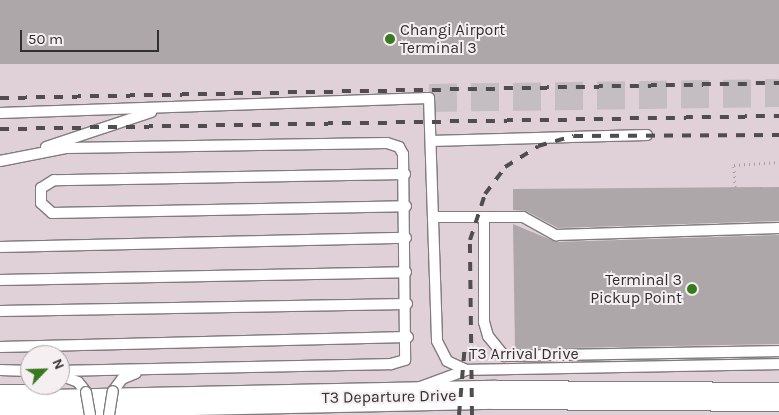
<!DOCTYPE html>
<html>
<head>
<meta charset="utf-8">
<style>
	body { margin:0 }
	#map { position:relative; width:779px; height:415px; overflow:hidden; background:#e8e1e5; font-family:Karla,sans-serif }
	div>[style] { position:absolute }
	.built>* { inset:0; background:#e0d1d8 }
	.building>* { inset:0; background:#ada7aa; transform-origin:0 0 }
	.secondary-tunnel>* { height:28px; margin-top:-14px; transform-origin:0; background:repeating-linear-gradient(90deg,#c4bdc1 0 28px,transparent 0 42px) }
	.path>* { height:3px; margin-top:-1.5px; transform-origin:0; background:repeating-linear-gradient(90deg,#a39ea0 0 1px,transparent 0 5px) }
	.roads { filter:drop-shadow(1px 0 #817b7e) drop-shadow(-1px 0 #817b7e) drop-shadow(0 1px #817b7e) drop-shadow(0 -1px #817b7e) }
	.lane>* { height:10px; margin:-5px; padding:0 5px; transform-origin:5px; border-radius:5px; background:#fff }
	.secondary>* { height:28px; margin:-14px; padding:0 14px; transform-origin:14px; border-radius:14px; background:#fff }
	.rail>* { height:4px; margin-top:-2px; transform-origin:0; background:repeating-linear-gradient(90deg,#504d4e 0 9px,transparent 0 18px) }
	.bridges { filter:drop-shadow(1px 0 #817b7e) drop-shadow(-1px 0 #817b7e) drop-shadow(0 1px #817b7e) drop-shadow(0 -1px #817b7e) }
	.lane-bridge>* { height:10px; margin:-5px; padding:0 5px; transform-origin:5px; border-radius:5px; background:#fff }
	.dots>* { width:14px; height:14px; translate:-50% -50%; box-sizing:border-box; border:2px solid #f6eff2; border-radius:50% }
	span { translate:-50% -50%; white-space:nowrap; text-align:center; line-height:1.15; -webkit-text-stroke:4px #f6eff2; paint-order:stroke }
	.poi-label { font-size:16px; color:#322f30 }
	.left { translate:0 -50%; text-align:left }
	.right { translate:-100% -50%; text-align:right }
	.street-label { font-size:16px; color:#322f30 }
	.north { position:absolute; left:20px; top:345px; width:50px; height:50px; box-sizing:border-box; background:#f6eff2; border:1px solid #a8a2a4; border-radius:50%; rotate:66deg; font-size:14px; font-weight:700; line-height:20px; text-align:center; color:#322f30 }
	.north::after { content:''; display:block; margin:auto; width:18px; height:22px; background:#377b1e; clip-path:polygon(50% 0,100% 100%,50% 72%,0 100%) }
	.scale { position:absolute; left:20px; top:30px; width:139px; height:22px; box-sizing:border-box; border:2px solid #322f30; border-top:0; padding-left:6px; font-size:15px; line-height:18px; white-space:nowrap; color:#322f30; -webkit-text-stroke:4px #f6eff2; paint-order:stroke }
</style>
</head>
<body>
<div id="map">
	<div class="built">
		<div style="clip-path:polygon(evenodd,0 0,779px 0,779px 415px,0 415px,0 0,30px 355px,60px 355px,60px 385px,30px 385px,30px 355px)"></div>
	</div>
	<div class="building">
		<div style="left:779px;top:0;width:64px;height:779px;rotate:90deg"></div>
		<div style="clip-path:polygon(779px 187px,779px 221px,558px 228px,526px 211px,513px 210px,513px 189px)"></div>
		<div style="clip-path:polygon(513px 224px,556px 242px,779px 235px,779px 344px,515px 349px)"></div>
	</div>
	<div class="secondary-tunnel">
		<div style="left:429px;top:98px;width:350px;rotate:-0.8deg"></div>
	</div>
	<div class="path">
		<div style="left:735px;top:187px;width:22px;rotate:-93deg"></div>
		<div style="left:734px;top:165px;width:45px;rotate:-3.8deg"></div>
	</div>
	<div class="roads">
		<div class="lane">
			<div style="left:0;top:113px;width:429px;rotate:-2deg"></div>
			<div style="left:429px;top:98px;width:243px;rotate:88.1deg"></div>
			<div style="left:437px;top:341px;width:22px;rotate:63deg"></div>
			<div style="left:447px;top:361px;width:21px;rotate:25deg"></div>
			<div style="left:466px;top:370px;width:313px;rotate:-1.1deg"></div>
			<div style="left:431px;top:141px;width:216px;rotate:-1.6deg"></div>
			<div style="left:46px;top:147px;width:111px;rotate:-18.4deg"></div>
			<div style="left:0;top:161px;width:67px;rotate:-11.1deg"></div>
			<div style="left:66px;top:148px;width:321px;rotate:-0.9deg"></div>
			<div style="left:387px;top:143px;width:13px;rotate:18deg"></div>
			<div style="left:399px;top:147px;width:8px;rotate:60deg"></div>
			<div style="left:403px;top:154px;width:206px;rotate:89.4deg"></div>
			<div style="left:405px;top:360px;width:15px;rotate:164deg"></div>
			<div style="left:391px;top:364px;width:331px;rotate:178.8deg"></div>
			<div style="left:405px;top:174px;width:351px;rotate:179deg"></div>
			<div style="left:54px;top:180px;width:15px;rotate:148deg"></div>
			<div style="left:41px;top:188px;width:15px;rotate:90deg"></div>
			<div style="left:41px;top:203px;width:15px;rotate:42deg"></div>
			<div style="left:52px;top:213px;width:354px;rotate:-1.1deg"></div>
			<div style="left:433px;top:217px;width:90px"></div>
			<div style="left:523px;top:217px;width:38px;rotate:29deg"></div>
			<div style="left:556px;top:235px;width:223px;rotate:-1.8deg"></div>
			<div style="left:484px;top:217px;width:105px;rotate:90deg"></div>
			<div style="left:484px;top:322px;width:15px;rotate:74deg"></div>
			<div style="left:488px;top:336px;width:26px;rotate:51deg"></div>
			<div style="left:504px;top:356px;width:275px;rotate:-1deg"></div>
			<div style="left:0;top:247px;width:406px;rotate:-1.3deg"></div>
			<div style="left:0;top:280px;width:406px;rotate:-1.1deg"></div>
			<div style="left:0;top:311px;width:407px;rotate:-1deg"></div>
			<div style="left:0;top:347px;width:408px;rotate:-1.4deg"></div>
			<div style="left:0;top:370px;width:30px;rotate:2deg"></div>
			<div style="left:60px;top:375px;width:19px;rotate:21deg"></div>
			<div style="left:78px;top:382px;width:13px;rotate:51deg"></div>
			<div style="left:415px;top:389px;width:52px;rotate:-20.2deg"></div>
			<div style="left:0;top:390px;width:39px"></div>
			<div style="left:39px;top:390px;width:15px;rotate:20deg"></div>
			<div style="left:113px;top:391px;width:15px;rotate:-53deg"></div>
			<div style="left:122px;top:379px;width:15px;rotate:-23deg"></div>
		</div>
		<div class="secondary">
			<div style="left:0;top:405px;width:495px;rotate:-1.2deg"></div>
			<div style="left:495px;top:395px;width:284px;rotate:0.4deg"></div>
		</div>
	</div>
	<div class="rail">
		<div style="left:0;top:98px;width:779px;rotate:-1.1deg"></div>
		<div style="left:0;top:129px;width:779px;rotate:-0.96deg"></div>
		<div style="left:459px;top:415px;width:72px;rotate:-85.2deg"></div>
		<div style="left:472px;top:415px;width:175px;rotate:-90.7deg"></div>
		<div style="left:470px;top:240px;width:48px;rotate:-71.9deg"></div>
		<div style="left:485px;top:194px;width:34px;rotate:-53deg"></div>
		<div style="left:505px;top:167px;width:39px;rotate:-32deg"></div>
		<div style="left:538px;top:146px;width:37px;rotate:-16deg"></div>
		<div style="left:574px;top:136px;width:205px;rotate:-0.3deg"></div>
	</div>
	<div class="bridges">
		<div class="lane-bridge">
			<div style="left:86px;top:392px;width:23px;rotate:80deg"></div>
			<div style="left:109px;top:415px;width:24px;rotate:-81deg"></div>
		</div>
	</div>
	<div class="dots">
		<div style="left:390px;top:39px;background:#377b1e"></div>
		<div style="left:692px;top:289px;background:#377b1e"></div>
	</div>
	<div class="poi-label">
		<span class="left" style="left:400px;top:39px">Changi Airport<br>Terminal 3</span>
		<span class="right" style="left:682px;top:289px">Terminal 3<br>Pickup Point</span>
	</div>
	<div class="street-label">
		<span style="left:524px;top:354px">T3 Arrival Drive</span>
		<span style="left:389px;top:397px;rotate:-1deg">T3 Departure Drive</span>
	</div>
	<div class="north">N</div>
	<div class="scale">50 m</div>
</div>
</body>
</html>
